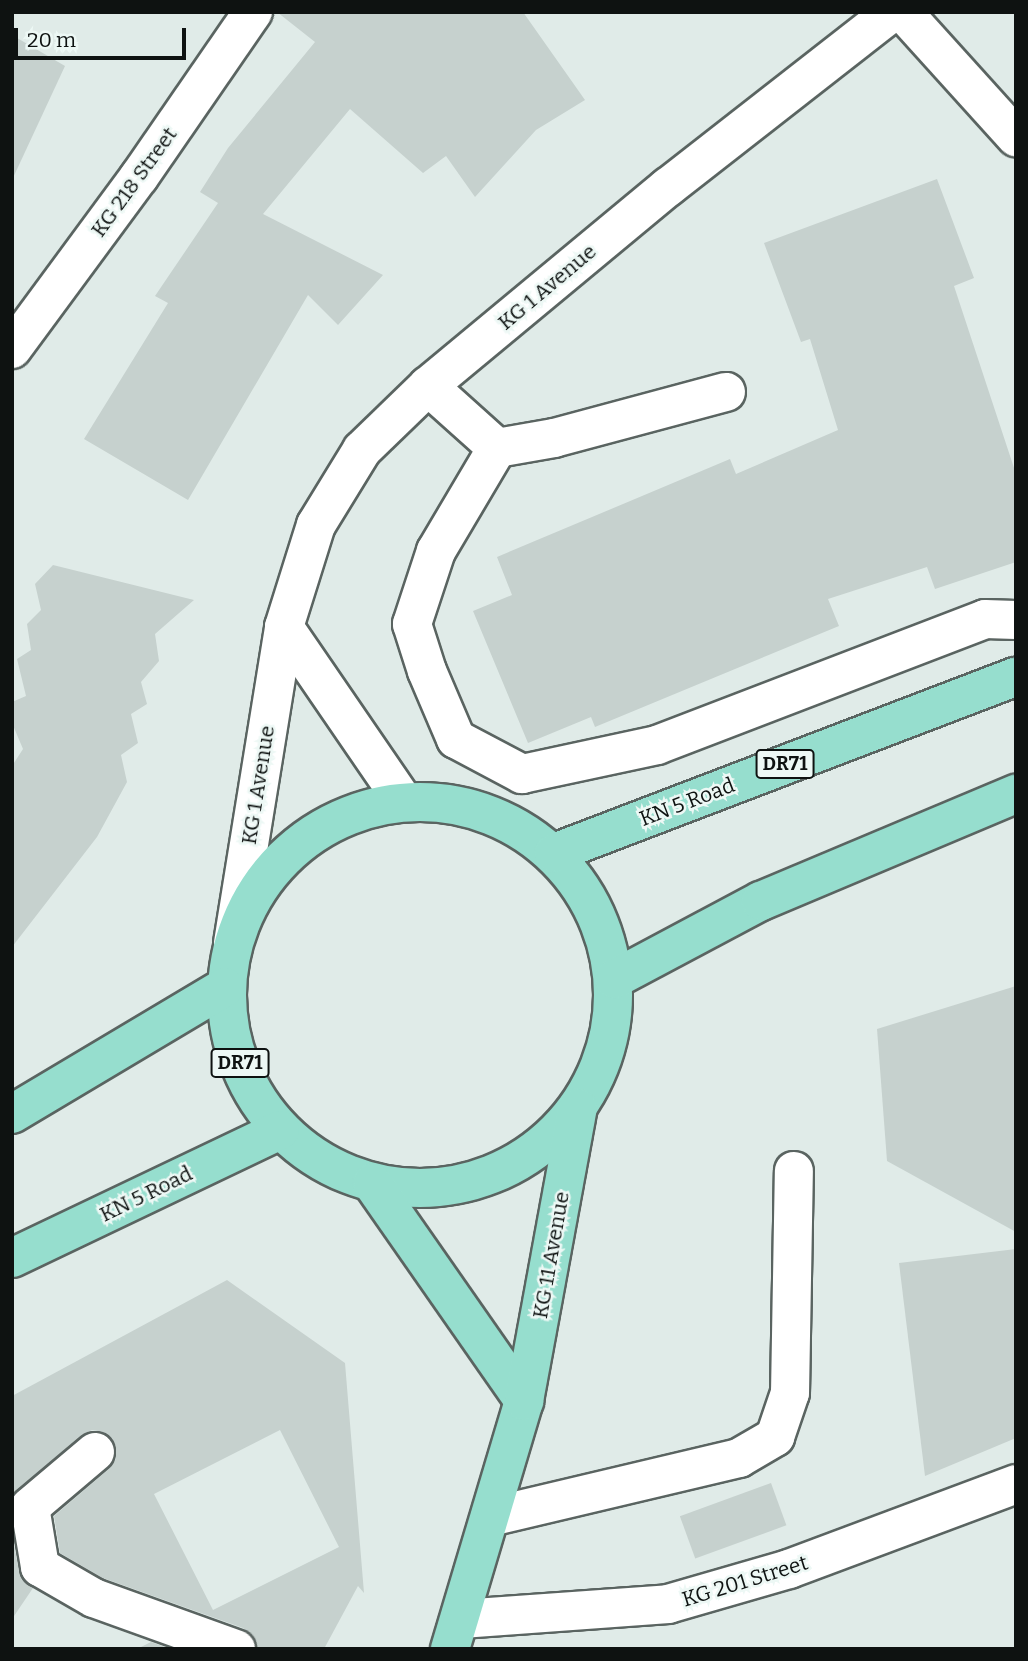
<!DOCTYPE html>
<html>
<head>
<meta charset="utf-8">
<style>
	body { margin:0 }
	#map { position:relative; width:1028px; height:1661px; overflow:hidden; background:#e0ebe8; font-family:Bitter,serif }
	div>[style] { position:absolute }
	.building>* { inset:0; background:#c6d1ce; transform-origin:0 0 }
	.roads { filter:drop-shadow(2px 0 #5a6461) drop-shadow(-2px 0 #5a6461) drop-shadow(0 2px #5a6461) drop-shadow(0 -2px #5a6461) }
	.minor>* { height:38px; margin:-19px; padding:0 19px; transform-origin:19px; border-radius:19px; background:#fff }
	.major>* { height:38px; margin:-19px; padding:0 19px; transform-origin:19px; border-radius:19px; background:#96dece }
	.major>.ring { margin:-19px; padding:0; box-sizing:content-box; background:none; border:38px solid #96dece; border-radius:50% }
	span { translate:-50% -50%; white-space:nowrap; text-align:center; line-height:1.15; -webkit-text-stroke:5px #edf8f5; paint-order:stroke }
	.shield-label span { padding:2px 5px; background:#edf8f5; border:2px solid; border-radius:5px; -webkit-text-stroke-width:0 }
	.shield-label { font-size:19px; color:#0e1211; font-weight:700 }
	.street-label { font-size:21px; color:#0e1211 }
	.frame { position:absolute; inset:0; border:14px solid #0e1211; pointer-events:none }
	.scale { position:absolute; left:14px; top:28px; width:172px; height:32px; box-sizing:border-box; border:4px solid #0e1211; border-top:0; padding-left:9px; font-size:21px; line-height:24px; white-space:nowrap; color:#0e1211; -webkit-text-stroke:5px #edf8f5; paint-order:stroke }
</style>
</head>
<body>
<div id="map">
	<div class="building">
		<div style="clip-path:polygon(277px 12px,523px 12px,585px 100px,536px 130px,475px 197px,446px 156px,423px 173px,350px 109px,263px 214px,383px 275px,338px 325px,308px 295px,188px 500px,84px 439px,168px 303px,155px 296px,218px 203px,200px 192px,228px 148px,315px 42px)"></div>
		<div style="clip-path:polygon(12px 35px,65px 66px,12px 180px)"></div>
		<div style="clip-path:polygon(937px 179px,974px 278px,954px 286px,1016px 474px,1016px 562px,935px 589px,927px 567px,828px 599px,839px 626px,595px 727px,591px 717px,528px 743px,473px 611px,512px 595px,497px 557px,730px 459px,736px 474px,838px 430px,810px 339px,801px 342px,764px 243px)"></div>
		<div style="clip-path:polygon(53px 565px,194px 600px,155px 634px,159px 661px,141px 682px,147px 704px,131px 714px,138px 743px,121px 755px,127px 782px,97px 837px,12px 947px,12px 766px,23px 749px,12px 723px,12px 702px,26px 696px,17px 659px,31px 650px,27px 624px,41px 610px,35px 584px)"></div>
		<div style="clip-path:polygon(1016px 986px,1016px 1232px,887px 1161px,877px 1029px)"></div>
		<div style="clip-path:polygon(1016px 1249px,1016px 1438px,925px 1476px,899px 1263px)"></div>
		<div style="clip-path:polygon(evenodd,227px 1280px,345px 1363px,364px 1593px,358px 1586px,324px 1649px,257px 1649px,253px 1635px,243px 1628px,103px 1578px,60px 1553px,54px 1516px,109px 1469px,116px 1459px,116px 1447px,112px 1438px,103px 1432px,92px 1430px,81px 1435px,12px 1495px,12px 1396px,227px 1280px,280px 1430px,339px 1547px,213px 1610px,154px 1494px,280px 1430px)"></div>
		<div style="left:771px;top:1483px;width:45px;height:97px;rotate:70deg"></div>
		<div style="clip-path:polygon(12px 1534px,19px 1571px,22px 1580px,33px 1588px,12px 1619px)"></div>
		<div style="clip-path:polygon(151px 1642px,171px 1649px,137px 1649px)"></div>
	</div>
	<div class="roads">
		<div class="minor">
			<div style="left:903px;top:12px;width:169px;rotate:47.9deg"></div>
			<div style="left:12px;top:349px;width:214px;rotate:-53.6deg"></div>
			<div style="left:139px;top:177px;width:201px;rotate:-55.4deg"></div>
			<div style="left:428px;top:386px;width:93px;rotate:41.9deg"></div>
			<div style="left:497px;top:448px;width:58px;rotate:-10deg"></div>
			<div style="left:554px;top:438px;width:178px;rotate:-15deg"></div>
			<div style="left:497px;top:448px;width:120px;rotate:120.6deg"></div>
			<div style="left:436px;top:551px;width:77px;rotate:108.2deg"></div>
			<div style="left:412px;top:624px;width:49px;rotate:72.3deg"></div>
			<div style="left:427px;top:671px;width:74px;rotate:66.9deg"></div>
			<div style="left:456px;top:739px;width:75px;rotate:27.9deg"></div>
			<div style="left:522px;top:774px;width:138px;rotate:-12.1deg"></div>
			<div style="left:657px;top:745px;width:351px;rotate:-21deg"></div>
			<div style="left:985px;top:619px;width:31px;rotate:2deg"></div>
			<div style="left:284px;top:627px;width:211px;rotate:55.6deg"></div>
			<div style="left:233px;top:943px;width:320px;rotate:-80.8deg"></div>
			<div style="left:284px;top:627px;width:107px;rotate:-72.6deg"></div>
			<div style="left:316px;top:525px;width:88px;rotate:-58.5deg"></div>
			<div style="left:362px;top:450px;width:92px;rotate:-44.1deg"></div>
			<div style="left:428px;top:386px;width:312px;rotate:-39.7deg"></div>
			<div style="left:668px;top:187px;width:284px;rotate:-38deg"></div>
			<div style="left:95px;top:1452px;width:85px;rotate:139.8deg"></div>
			<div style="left:30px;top:1507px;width:61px;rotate:80.5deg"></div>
			<div style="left:40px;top:1567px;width:62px;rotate:29.9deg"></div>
			<div style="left:94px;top:1598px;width:151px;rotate:19.8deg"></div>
			<div style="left:490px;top:1517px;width:256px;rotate:-13.3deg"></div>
			<div style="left:739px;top:1458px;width:42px;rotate:-30.3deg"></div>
			<div style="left:775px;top:1437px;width:46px;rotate:-71.2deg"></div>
			<div style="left:790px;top:1393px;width:222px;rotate:-89deg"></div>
			<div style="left:461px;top:1619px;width:208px;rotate:-4.1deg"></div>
			<div style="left:668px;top:1604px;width:126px;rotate:-16.1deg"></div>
			<div style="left:789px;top:1569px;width:242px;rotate:-20.5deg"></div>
		</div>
		<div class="major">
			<div class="ring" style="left:227px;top:802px;width:348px;height:348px"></div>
			<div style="left:554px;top:853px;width:494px;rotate:-20.9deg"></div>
			<div style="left:614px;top:979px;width:166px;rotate:-28deg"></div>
			<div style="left:761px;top:901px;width:277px;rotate:-22.8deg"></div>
			<div style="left:12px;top:1114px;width:248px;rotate:-30.8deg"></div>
			<div style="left:372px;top:1183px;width:266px;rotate:55.1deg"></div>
			<div style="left:12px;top:1258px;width:297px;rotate:-25.5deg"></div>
			<div style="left:450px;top:1649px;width:259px;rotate:-73.4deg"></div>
			<div style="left:524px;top:1401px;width:298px;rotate:-79.6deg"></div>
		</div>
	</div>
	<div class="shield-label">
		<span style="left:785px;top:764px">DR71</span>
		<span style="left:240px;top:1063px">DR71</span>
	</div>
	<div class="street-label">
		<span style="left:134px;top:182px;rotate:-54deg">KG 218 Street</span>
		<span style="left:547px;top:287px;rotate:-40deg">KG 1 Avenue</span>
		<span style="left:258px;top:785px;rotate:-81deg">KG 1 Avenue</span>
		<span style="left:687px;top:802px;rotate:-21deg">KN 5 Road</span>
		<span style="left:146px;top:1194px;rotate:-26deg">KN 5 Road</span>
		<span style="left:551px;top:1255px;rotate:-80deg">KG 11 Avenue</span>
		<span style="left:745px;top:1581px;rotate:-17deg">KG 201 Street</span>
	</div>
	<div class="frame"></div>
	<div class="scale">20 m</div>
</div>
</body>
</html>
